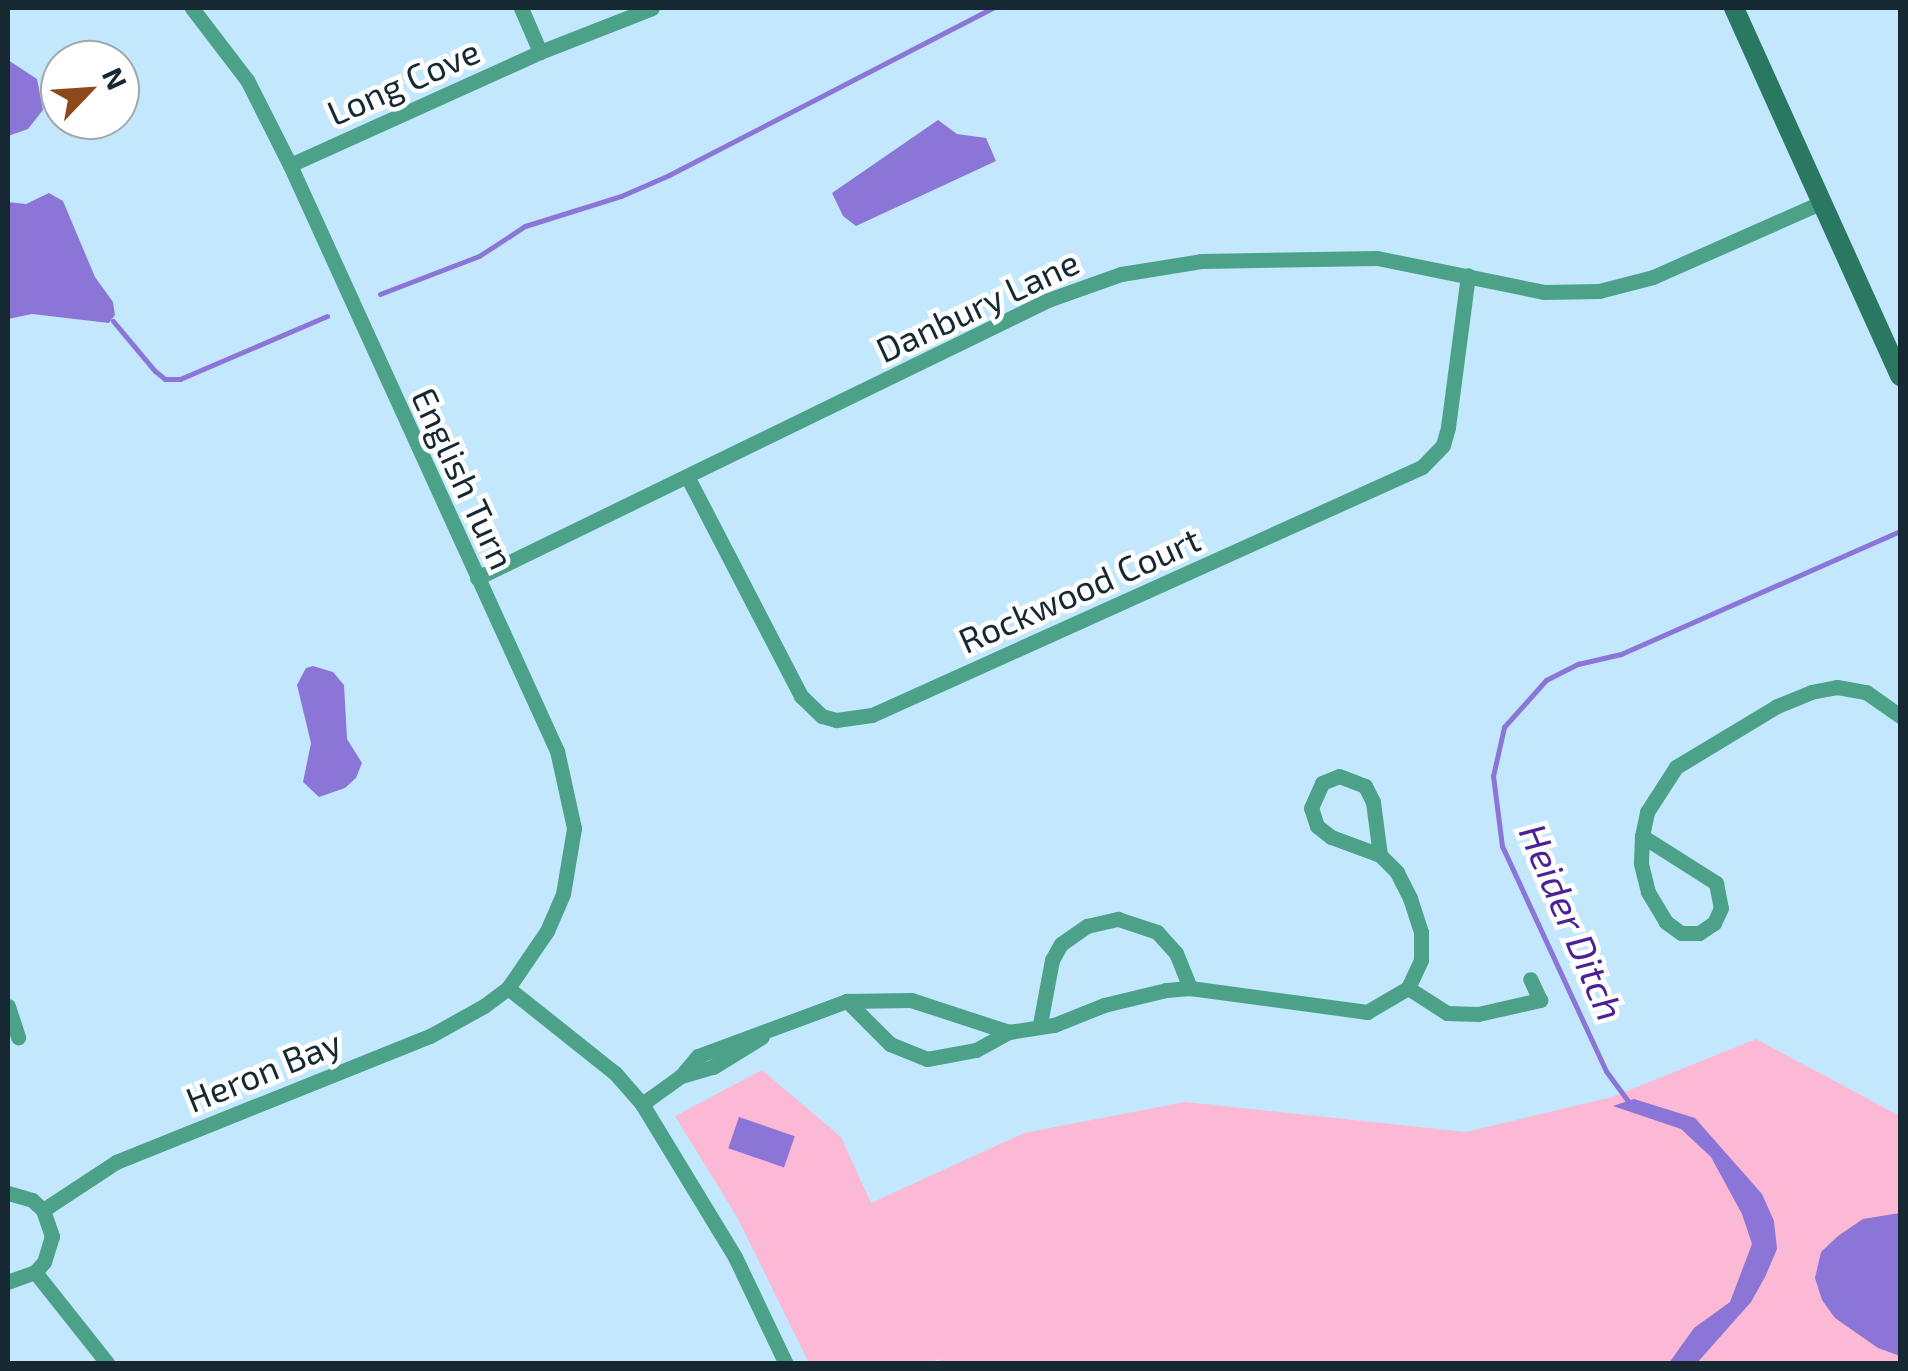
<!DOCTYPE html>
<html>
<head>
<meta charset="utf-8">
<style>
	body { margin:0 }
	#map { position:relative; width:1908px; height:1371px; overflow:hidden; background:#c3e8fd; font-family:"Exo 2",sans-serif }
	div>[style] { position:absolute }
	.green>* { inset:0; background:#fbb9d5 }
	.water>* { inset:0; background:#8b76d7; transform-origin:0 0 }
	.stream>* { height:5px; margin:-2.5px; padding:0 2.5px; transform-origin:2.5px; border-radius:2.5px; background:#8b76d7 }
	.street>* { height:15px; margin:-7.5px; padding:0 7.5px; transform-origin:7.5px; border-radius:7.5px; background:#4ca289 }
	.secondary>* { height:20px; margin:-10px; padding:0 10px; transform-origin:10px; border-radius:10px; background:#2a7862 }
	span { translate:-50% -50%; white-space:nowrap; text-align:center; line-height:1.15; -webkit-text-stroke:9px #fff; paint-order:stroke }
	.street-label { font-size:35px; color:#162832 }
	.water-label { font-size:38px; color:#4a2296; font-style:italic }
	.frame { position:absolute; inset:0; border:10px solid #162832; pointer-events:none }
	.north { position:absolute; left:40px; top:40px; width:100px; height:100px; box-sizing:border-box; background:#fff; border:2px solid #a2a9ad; border-radius:50%; rotate:65deg; font-size:28px; font-weight:700; line-height:40px; text-align:center; color:#162832 }
	.north::after { content:''; display:block; margin:auto; width:35px; height:45px; background:#8c491a; clip-path:polygon(50% 0,100% 100%,50% 72%,0 100%) }
</style>
</head>
<body>
<div id="map">
	<div class="green">
		<div style="clip-path:polygon(1756px 1039px,1900px 1116px,1900px 1363px,942px 1364px,939px 1359px,928px 1364px,809px 1363px,737px 1217px,675px 1116px,762px 1070px,841px 1137px,871px 1203px,1024px 1133px,1185px 1102px,1466px 1132px,1612px 1097px)"></div>
	</div>
	<div class="water">
		<div style="clip-path:polygon(8px 60px,37px 79px,43px 110px,28px 129px,8px 136px)"></div>
		<div style="clip-path:polygon(938px 120px,957px 134px,986px 138px,996px 161px,856px 226px,843px 216px,832px 193px)"></div>
		<div style="clip-path:polygon(49px 193px,63px 201px,95px 277px,113px 302px,115px 315px,109px 323px,32px 314px,8px 319px,8px 202px,26px 204px)"></div>
		<div style="clip-path:polygon(313px 666px,333px 672px,344px 685px,347px 739px,362px 763px,356px 778px,345px 788px,319px 797px,303px 782px,311px 743px,297px 685px,306px 668px)"></div>
		<div style="clip-path:polygon(1634px 1099px,1695px 1118px,1762px 1194px,1774px 1221px,1777px 1249px,1765px 1277px,1751px 1302px,1697px 1363px,1669px 1363px,1694px 1328px,1730px 1302px,1752px 1244px,1742px 1214px,1711px 1157px,1681px 1129px,1613px 1106px)"></div>
		<div style="left:739px;top:1117px;width:59px;height:33px;rotate:19deg"></div>
		<div style="clip-path:polygon(1900px 1213px,1900px 1356px,1878px 1348px,1835px 1318px,1822px 1300px,1815px 1278px,1821px 1252px,1838px 1236px,1863px 1219px)"></div>
	</div>
	<div class="stream">
		<div style="left:380px;top:294px;width:106px;rotate:-21deg"></div>
		<div style="left:479px;top:256px;width:55px;rotate:-33.1deg"></div>
		<div style="left:525px;top:226px;width:101px;rotate:-17.4deg"></div>
		<div style="left:621px;top:196px;width:52px;rotate:-23.6deg"></div>
		<div style="left:669px;top:175px;width:365px;rotate:-27.3deg"></div>
		<div style="left:113px;top:321px;width:65px;rotate:50deg"></div>
		<div style="left:155px;top:371px;width:13px;rotate:39deg"></div>
		<div style="left:165px;top:379px;width:15px"></div>
		<div style="left:180px;top:379px;width:160px;rotate:-23.2deg"></div>
		<div style="left:1631px;top:1105px;width:42px;rotate:-126.3deg"></div>
		<div style="left:1606px;top:1071px;width:248px;rotate:-114.8deg"></div>
		<div style="left:1502px;top:846px;width:71px;rotate:-97.3deg"></div>
		<div style="left:1493px;top:776px;width:50px;rotate:-77.3deg"></div>
		<div style="left:1504px;top:727px;width:63px;rotate:-48.2deg"></div>
		<div style="left:1546px;top:680px;width:36px;rotate:-27deg"></div>
		<div style="left:1578px;top:664px;width:44px;rotate:-13.1deg"></div>
		<div style="left:1621px;top:654px;width:305px;rotate:-23.8deg"></div>
	</div>
	<div class="street">
		<div style="left:521px;top:8px;width:48px;rotate:66.6deg"></div>
		<div style="left:290px;top:165px;width:274px;rotate:-24.3deg"></div>
		<div style="left:540px;top:52px;width:120px;rotate:-21.4deg"></div>
		<div style="left:688px;top:478px;width:246px;rotate:62.6deg"></div>
		<div style="left:801px;top:696px;width:29px;rotate:44deg"></div>
		<div style="left:822px;top:716px;width:15px;rotate:16deg"></div>
		<div style="left:836px;top:720px;width:36px;rotate:-8deg"></div>
		<div style="left:872px;top:715px;width:603px;rotate:-24.27deg"></div>
		<div style="left:1422px;top:467px;width:30px;rotate:-46deg"></div>
		<div style="left:1443px;top:445px;width:19px;rotate:-74deg"></div>
		<div style="left:1448px;top:427px;width:153px;rotate:-82.5deg"></div>
		<div style="left:477px;top:578px;width:635px;rotate:-25.96deg"></div>
		<div style="left:1048px;top:300px;width:77px;rotate:-19.6deg"></div>
		<div style="left:1121px;top:274px;width:81px;rotate:-9.2deg"></div>
		<div style="left:1201px;top:261px;width:176px;rotate:-1deg"></div>
		<div style="left:1377px;top:258px;width:170px;rotate:11.5deg"></div>
		<div style="left:1544px;top:292px;width:55px;rotate:-1deg"></div>
		<div style="left:1599px;top:291px;width:56px;rotate:-14.5deg"></div>
		<div style="left:1653px;top:277px;width:185px;rotate:-23.9deg"></div>
		<div style="left:1642px;top:836px;width:88px;rotate:32.4deg"></div>
		<div style="left:1716px;top:883px;width:25px;rotate:79deg"></div>
		<div style="left:1721px;top:908px;width:17px;rotate:115deg"></div>
		<div style="left:1714px;top:923px;width:18px;rotate:146deg"></div>
		<div style="left:1699px;top:933px;width:18px;rotate:180deg"></div>
		<div style="left:1681px;top:933px;width:19px;rotate:-144deg"></div>
		<div style="left:1666px;top:922px;width:35px;rotate:-121deg"></div>
		<div style="left:1648px;top:892px;width:30px;rotate:-104deg"></div>
		<div style="left:1641px;top:863px;width:27px;rotate:-88deg"></div>
		<div style="left:1642px;top:836px;width:25px;rotate:-78deg"></div>
		<div style="left:1647px;top:812px;width:54px;rotate:-57.2deg"></div>
		<div style="left:1676px;top:767px;width:118px;rotate:-31.1deg"></div>
		<div style="left:1777px;top:706px;width:37px;rotate:-22deg"></div>
		<div style="left:1811px;top:692px;width:26px;rotate:-11deg"></div>
		<div style="left:1837px;top:687px;width:29px;rotate:10deg"></div>
		<div style="left:1866px;top:692px;width:42px;rotate:35.2deg"></div>
		<div style="left:508px;top:988px;width:137px;rotate:38.5deg"></div>
		<div style="left:615px;top:1073px;width:41px;rotate:48.9deg"></div>
		<div style="left:642px;top:1104px;width:179px;rotate:58.7deg"></div>
		<div style="left:735px;top:1257px;width:119px;rotate:64.5deg"></div>
		<div style="left:1408px;top:988px;width:46px;rotate:32.7deg"></div>
		<div style="left:1447px;top:1013px;width:31px;rotate:2deg"></div>
		<div style="left:1478px;top:1014px;width:64px;rotate:-12.7deg"></div>
		<div style="left:1540px;top:1000px;width:23px;rotate:-115deg"></div>
		<div style="left:847px;top:1001px;width:61px;rotate:45deg"></div>
		<div style="left:890px;top:1044px;width:40px;rotate:22deg"></div>
		<div style="left:927px;top:1059px;width:50px;rotate:-10.4deg"></div>
		<div style="left:976px;top:1050px;width:38px;rotate:-29deg"></div>
		<div style="left:1009px;top:1032px;width:46px;rotate:-8.8deg"></div>
		<div style="left:1054px;top:1025px;width:54px;rotate:-21.8deg"></div>
		<div style="left:1104px;top:1005px;width:64px;rotate:-13.6deg"></div>
		<div style="left:1166px;top:990px;width:24px;rotate:-5deg"></div>
		<div style="left:1190px;top:988px;width:179px;rotate:7.7deg"></div>
		<div style="left:1367px;top:1012px;width:48px;rotate:-30.3deg"></div>
		<div style="left:1408px;top:988px;width:31px;rotate:-65deg"></div>
		<div style="left:1421px;top:960px;width:28px;rotate:-90deg"></div>
		<div style="left:1421px;top:932px;width:36px;rotate:-108deg"></div>
		<div style="left:1410px;top:898px;width:29px;rotate:-117deg"></div>
		<div style="left:1397px;top:872px;width:24px;rotate:-135deg"></div>
		<div style="left:1380px;top:855px;width:52px;rotate:-159.8deg"></div>
		<div style="left:1331px;top:837px;width:18px;rotate:-142deg"></div>
		<div style="left:1317px;top:826px;width:19px;rotate:-108deg"></div>
		<div style="left:1311px;top:808px;width:27px;rotate:-66deg"></div>
		<div style="left:1322px;top:783px;width:18px;rotate:-22deg"></div>
		<div style="left:1339px;top:776px;width:28px;rotate:21deg"></div>
		<div style="left:1365px;top:786px;width:18px;rotate:63deg"></div>
		<div style="left:1373px;top:802px;width:53px;rotate:82.5deg"></div>
		<div style="left:8px;top:1006px;width:33px;rotate:72deg"></div>
		<div style="left:1040px;top:1024px;width:65px;rotate:-79.4deg"></div>
		<div style="left:1052px;top:960px;width:18px;rotate:-61deg"></div>
		<div style="left:1061px;top:944px;width:32px;rotate:-35deg"></div>
		<div style="left:1087px;top:926px;width:32px;rotate:-13deg"></div>
		<div style="left:1118px;top:919px;width:41px;rotate:18.4deg"></div>
		<div style="left:1157px;top:932px;width:28px;rotate:48deg"></div>
		<div style="left:1176px;top:953px;width:38px;rotate:68deg"></div>
		<div style="left:681px;top:1076px;width:33px;rotate:-16deg"></div>
		<div style="left:713px;top:1067px;width:57px;rotate:-31.5deg"></div>
		<div style="left:642px;top:1104px;width:48px;rotate:-35.7deg"></div>
		<div style="left:681px;top:1076px;width:26px;rotate:-50deg"></div>
		<div style="left:698px;top:1056px;width:159px;rotate:-20.3deg"></div>
		<div style="left:847px;top:1001px;width:64px;rotate:-0.9deg"></div>
		<div style="left:911px;top:1000px;width:103px;rotate:18.1deg"></div>
		<div style="left:8px;top:1193px;width:25px;rotate:16deg"></div>
		<div style="left:32px;top:1200px;width:15px;rotate:42deg"></div>
		<div style="left:43px;top:1210px;width:28px;rotate:71deg"></div>
		<div style="left:52px;top:1236px;width:27px;rotate:107deg"></div>
		<div style="left:44px;top:1262px;width:13px;rotate:132deg"></div>
		<div style="left:35px;top:1272px;width:29px;rotate:160deg"></div>
		<div style="left:43px;top:1210px;width:87px;rotate:-33.3deg"></div>
		<div style="left:116px;top:1162px;width:338px;rotate:-21.9deg"></div>
		<div style="left:430px;top:1036px;width:62px;rotate:-29.1deg"></div>
		<div style="left:484px;top:1006px;width:30px;rotate:-37deg"></div>
		<div style="left:508px;top:988px;width:69px;rotate:-55.6deg"></div>
		<div style="left:547px;top:931px;width:40px;rotate:-66.6deg"></div>
		<div style="left:563px;top:894px;width:67px;rotate:-80.5deg"></div>
		<div style="left:574px;top:828px;width:79px;rotate:-102.4deg"></div>
		<div style="left:557px;top:751px;width:644px;rotate:-114.5deg"></div>
		<div style="left:290px;top:165px;width:95px;rotate:-116.8deg"></div>
		<div style="left:247px;top:80px;width:91px;rotate:-127.4deg"></div>
		<div style="left:35px;top:1272px;width:117px;rotate:51.6deg"></div>
	</div>
	<div class="secondary">
		<div style="left:1734px;top:8px;width:404px;rotate:65.7deg"></div>
	</div>
	<div class="street-label">
		<span style="left:403px;top:81px;rotate:-24deg">Long Cove</span>
		<span style="left:977px;top:305px;rotate:-25deg">Danbury Lane</span>
		<span style="left:464px;top:478px;rotate:65deg">English Turn</span>
		<span style="left:1079px;top:589px;rotate:-24deg">Rockwood Court</span>
		<span style="left:263px;top:1070px;rotate:-22deg">Heron Bay</span>
	</div>
	<div class="water-label">
		<span style="left:1572px;top:922px;rotate:67deg">Heider Ditch</span>
	</div>
	<div class="frame"></div>
	<div class="north">N</div>
</div>
</body>
</html>
